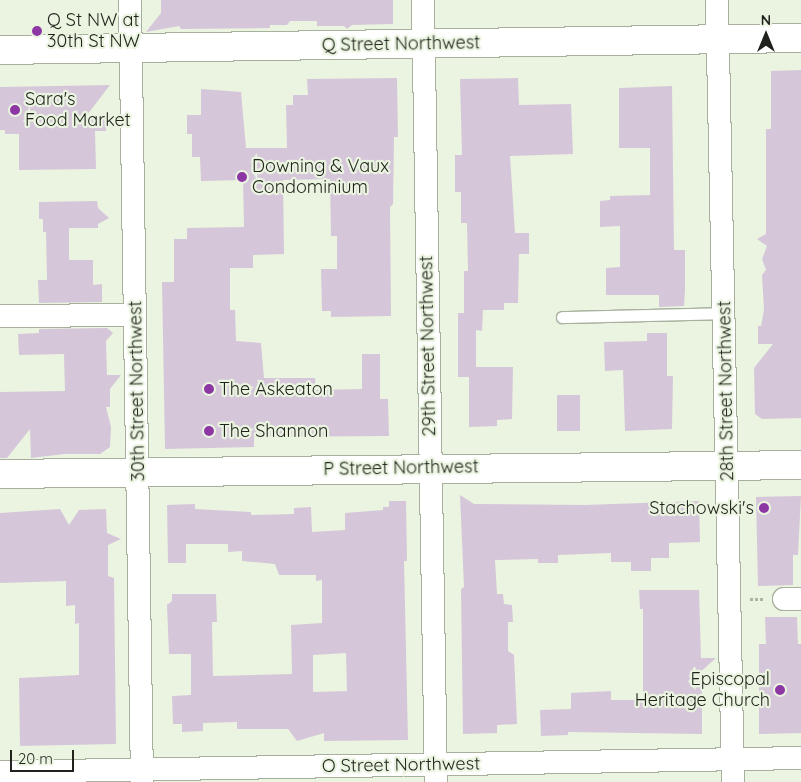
<!DOCTYPE html>
<html>
<head>
<meta charset="utf-8">
<style>
	body { margin:0 }
	#map { position:relative; width:801px; height:782px; overflow:hidden; background:#eaf4e0; font-family:Quicksand,sans-serif }
	div>[style] { position:absolute }
	.building>* { inset:0; background:#d5c7d9; transform-origin:0 0 }
	.path>* { height:3px; margin-top:-1.5px; transform-origin:0; background:repeating-linear-gradient(90deg,#abb3a3 0 2.5px,transparent 0 5px) }
	.roads { filter:drop-shadow(1px 0 #a6b09d) drop-shadow(-1px 0 #a6b09d) drop-shadow(0 1px #a6b09d) drop-shadow(0 -1px #a6b09d) }
	.service>* { height:11px; margin:-5.5px; padding:0 5.5px; transform-origin:5.5px; border-radius:5.5px; background:#fff }
	.minor>* { height:22px; margin:-11px; padding:0 11px; transform-origin:11px; border-radius:11px; background:#fff }
	.tertiary>* { height:28px; margin:-14px; padding:0 14px; transform-origin:14px; border-radius:14px; background:#fff }
	.secondary>* { height:28px; margin:-14px; padding:0 14px; transform-origin:14px; border-radius:14px; background:#fff }
	.dots>* { width:14px; height:14px; translate:-50% -50%; box-sizing:border-box; border:2px solid #eaf4e0; border-radius:50% }
	span { translate:-50% -50%; white-space:nowrap; text-align:center; line-height:1.15; -webkit-text-stroke:4.5px #eaf4e0; paint-order:stroke }
	.poi-label { font-size:18px; color:#1f231c }
	.left { translate:0 -50%; text-align:left }
	.right { translate:-100% -50%; text-align:right }
	.street-label { font-size:18px; color:#1f231c }
	.north { position:absolute; left:741px; top:10px; width:50px; height:50px; -webkit-text-stroke:4px #eaf4e0; paint-order:stroke; rotate:0deg; font-size:14px; font-weight:700; line-height:20px; text-align:center; color:#1f231c }
	.north::after { content:''; display:block; margin:auto; width:18px; height:22px; background:#1f231c; clip-path:polygon(50% 0,100% 100%,50% 72%,0 100%) }
	.scale { position:absolute; left:10px; top:750px; width:64px; height:22px; box-sizing:border-box; border:2px solid #1f231c; border-top:0; padding-left:6px; font-size:15px; line-height:18px; white-space:nowrap; color:#1f231c; -webkit-text-stroke:4px #eaf4e0; paint-order:stroke }
</style>
</head>
<body>
<div id="map">
	<div class="building">
		<div style="clip-path:polygon(161px 0,393px 0,393px 24px,352px 25px,347px 29px,344px 26px,317px 26px,317px 21px,290px 21px,287px 25px,270px 25px,270px 28px,181px 29px,179px 26px,146px 32px,161px 13px)"></div>
		<div style="clip-path:polygon(801px 70px,801px 418px,762px 419px,755px 414px,754px 368px,773px 344px,758px 344px,758px 326px,761px 326px,764px 310px,762px 275px,766px 270px,762px 259px,767px 246px,757px 239px,766px 234px,766px 129px,771px 129px,771px 71px)"></div>
		<div style="clip-path:polygon(397px 78px,398px 137px,394px 137px,393px 204px,390px 207px,391px 316px,331px 317px,331px 311px,322px 311px,321px 269px,337px 269px,337px 236px,331px 236px,330px 179px,283px 180px,284px 254px,253px 255px,253px 268px,230px 268px,230px 310px,235px 310px,236px 341px,261px 343px,264px 378px,315px 378px,316px 390px,362px 389px,362px 354px,380px 354px,380px 399px,388px 399px,389px 436px,254px 437px,254px 447px,165px 449px,162px 282px,174px 282px,174px 239px,187px 239px,187px 228px,244px 227px,243px 180px,201px 181px,200px 157px,192px 157px,192px 134px,187px 134px,187px 115px,201px 115px,201px 89px,241px 92px,246px 148px,287px 148px,286px 105px,293px 105px,293px 95px,308px 95px,307px 79px)"></div>
		<div style="clip-path:polygon(518px 78px,519px 105px,571px 104px,573px 154px,510px 156px,515px 233px,529px 233px,529px 254px,519px 254px,518px 303px,504px 303px,504px 310px,483px 310px,482px 331px,476px 330px,476px 367px,513px 367px,512px 419px,497px 420px,497px 426px,469px 427px,469px 377px,458px 377px,458px 313px,464px 313px,464px 271px,468px 271px,467px 223px,461px 223px,461px 192px,455px 192px,455px 155px,462px 155px,460px 79px)"></div>
		<div style="clip-path:polygon(110px 85px,87px 115px,106px 115px,106px 131px,95px 131px,96px 169px,19px 170px,19px 134px,5px 134px,5px 130px,0 130px,0 87px)"></div>
		<div style="clip-path:polygon(672px 86px,674px 250px,685px 250px,685px 290px,684px 306px,659px 307px,659px 295px,606px 295px,606px 268px,620px 267px,620px 226px,600px 227px,600px 201px,610px 200px,610px 196px,650px 195px,650px 148px,619px 148px,619px 88px)"></div>
		<div style="clip-path:polygon(97px 201px,98px 208px,109px 218px,98px 224px,98px 228px,69px 228px,69px 260px,93px 260px,93px 285px,102px 284px,102px 302px,39px 303px,38px 280px,47px 280px,46px 232px,43px 232px,43px 219px,39px 219px,39px 202px)"></div>
		<div style="clip-path:polygon(107px 328px,113px 333px,106px 341px,107px 375px,121px 375px,110px 389px,110px 407px,106px 407px,111px 427px,110px 447px,100px 454px,64px 454px,31px 458px,30px 429px,7px 458px,0 458px,0 392px,65px 391px,64px 354px,19px 355px,18px 334px,39px 333px,39px 329px)"></div>
		<div style="clip-path:polygon(647px 333px,667px 333px,667px 376px,673px 376px,672px 429px,625px 431px,623px 370px,605px 371px,604px 342px,647px 341px)"></div>
		<div style="left:557px;top:395px;width:23px;height:36px"></div>
		<div style="clip-path:polygon(460px 495px,474px 504px,585px 505px,699px 501px,700px 542px,669px 543px,669px 558px,651px 558px,651px 571px,631px 571px,631px 562px,611px 562px,611px 553px,558px 555px,558px 563px,538px 563px,538px 559px,495px 560px,497px 594px,503px 594px,504px 604px,512px 605px,513px 622px,508px 622px,508px 651px,514px 655px,517px 724px,497px 725px,497px 733px,463px 734px,461px 589px,464px 587px)"></div>
		<div style="clip-path:polygon(801px 496px,798px 555px,793px 555px,793px 585px,758px 586px,756px 497px)"></div>
		<div style="clip-path:polygon(evenodd,389px 501px,406px 501px,407px 561px,404px 561px,408px 740px,324px 741px,324px 733px,297px 741px,288px 729px,237px 729px,237px 722px,203px 723px,203px 731px,182px 732px,182px 724px,173px 724px,172px 696px,191px 695px,191px 654px,169px 654px,167px 605px,172px 601px,172px 594px,216px 594px,217px 622px,212px 622px,213px 676px,292px 674px,291px 625px,322px 623px,322px 580px,316px 581px,316px 575px,279px 575px,275px 564px,242px 561px,242px 551px,228px 552px,228px 544px,186px 544px,186px 563px,168px 563px,167px 505px,195px 504px,195px 509px,251px 512px,251px 515px,294px 514px,294px 508px,311px 507px,312px 532px,345px 530px,345px 513px,383px 510px,383px 507px,389px 507px,389px 501px,346px 653px,347px 691px,313px 692px,313px 655px,346px 653px)"></div>
		<div style="clip-path:polygon(60px 509px,69px 525px,79px 510px,106px 509px,107px 533px,121px 539px,108px 545px,108px 576px,114px 578px,116px 744px,20px 746px,19px 678px,79px 675px,79px 623px,75px 624px,75px 605px,66px 606px,66px 581px,0 583px,0 513px)"></div>
		<div style="clip-path:polygon(639px 590px,699px 590px,701px 658px,716px 658px,698px 674px,708px 685px,702px 691px,702px 734px,568px 732px,568px 735px,541px 736px,540px 710px,571px 709px,571px 693px,611px 691px,611px 700px,643px 700px,643px 609px,640px 609px)"></div>
		<div style="clip-path:polygon(765px 617px,797px 617px,798px 644px,801px 644px,801px 733px,759px 734px,759px 644px,766px 644px)"></div>
	</div>
	<div class="path">
		<div style="left:750px;top:599px;width:14px"></div>
	</div>
	<div class="roads">
		<div class="service">
			<div style="left:562px;top:317px;width:162px;rotate:-1.4deg"></div>
		</div>
		<div class="minor">
			<div style="left:130px;top:0;width:782px;rotate:89.12deg"></div>
			<div style="left:423px;top:0;width:782px;rotate:89.05deg"></div>
			<div style="left:717px;top:0;width:782px;rotate:88.83deg"></div>
			<div style="left:0;top:316px;width:135px;rotate:-0.4deg"></div>
			<div style="left:784px;top:599px;width:17px"></div>
			<div style="left:0;top:772px;width:801px;rotate:-1deg"></div>
		</div>
		<div class="tertiary">
			<div style="left:0;top:50px;width:801px;rotate:-0.86deg"></div>
		</div>
		<div class="secondary">
			<div style="left:0;top:474px;width:801px;rotate:-0.64deg"></div>
		</div>
	</div>
	<div class="dots">
		<div style="left:37px;top:31px;background:#8d37a4"></div>
		<div style="left:15px;top:110px;background:#8d37a4"></div>
		<div style="left:242px;top:177px;background:#8d37a4"></div>
		<div style="left:209px;top:389px;background:#8d37a4"></div>
		<div style="left:209px;top:431px;background:#8d37a4"></div>
		<div style="left:764px;top:508px;background:#8d37a4"></div>
		<div style="left:780px;top:690px;background:#8d37a4"></div>
	</div>
	<div class="poi-label">
		<span class="left" style="left:47px;top:31px">Q St NW at<br>30th St NW</span>
		<span class="left" style="left:25px;top:110px">Sara's<br>Food Market</span>
		<span class="left" style="left:252px;top:177px">Downing &amp; Vaux<br>Condominium</span>
		<span class="left" style="left:219px;top:389px">The Askeaton</span>
		<span class="left" style="left:219px;top:431px">The Shannon</span>
		<span class="right" style="left:754px;top:508px">Stachowski's</span>
		<span class="right" style="left:770px;top:690px">Episcopal<br>Heritage Church</span>
	</div>
	<div class="street-label">
		<span style="left:401px;top:44px;rotate:-1deg">Q Street Northwest</span>
		<span style="left:428px;top:346px;rotate:-91deg">29th Street Northwest</span>
		<span style="left:137px;top:391px;rotate:-91deg">30th Street Northwest</span>
		<span style="left:726px;top:391px;rotate:-91deg">28th Street Northwest</span>
		<span style="left:401px;top:468px;rotate:-1deg">P Street Northwest</span>
		<span style="left:401px;top:765px;rotate:-1deg">O Street Northwest</span>
	</div>
	<div class="north">N</div>
	<div class="scale">20 m</div>
</div>
</body>
</html>
